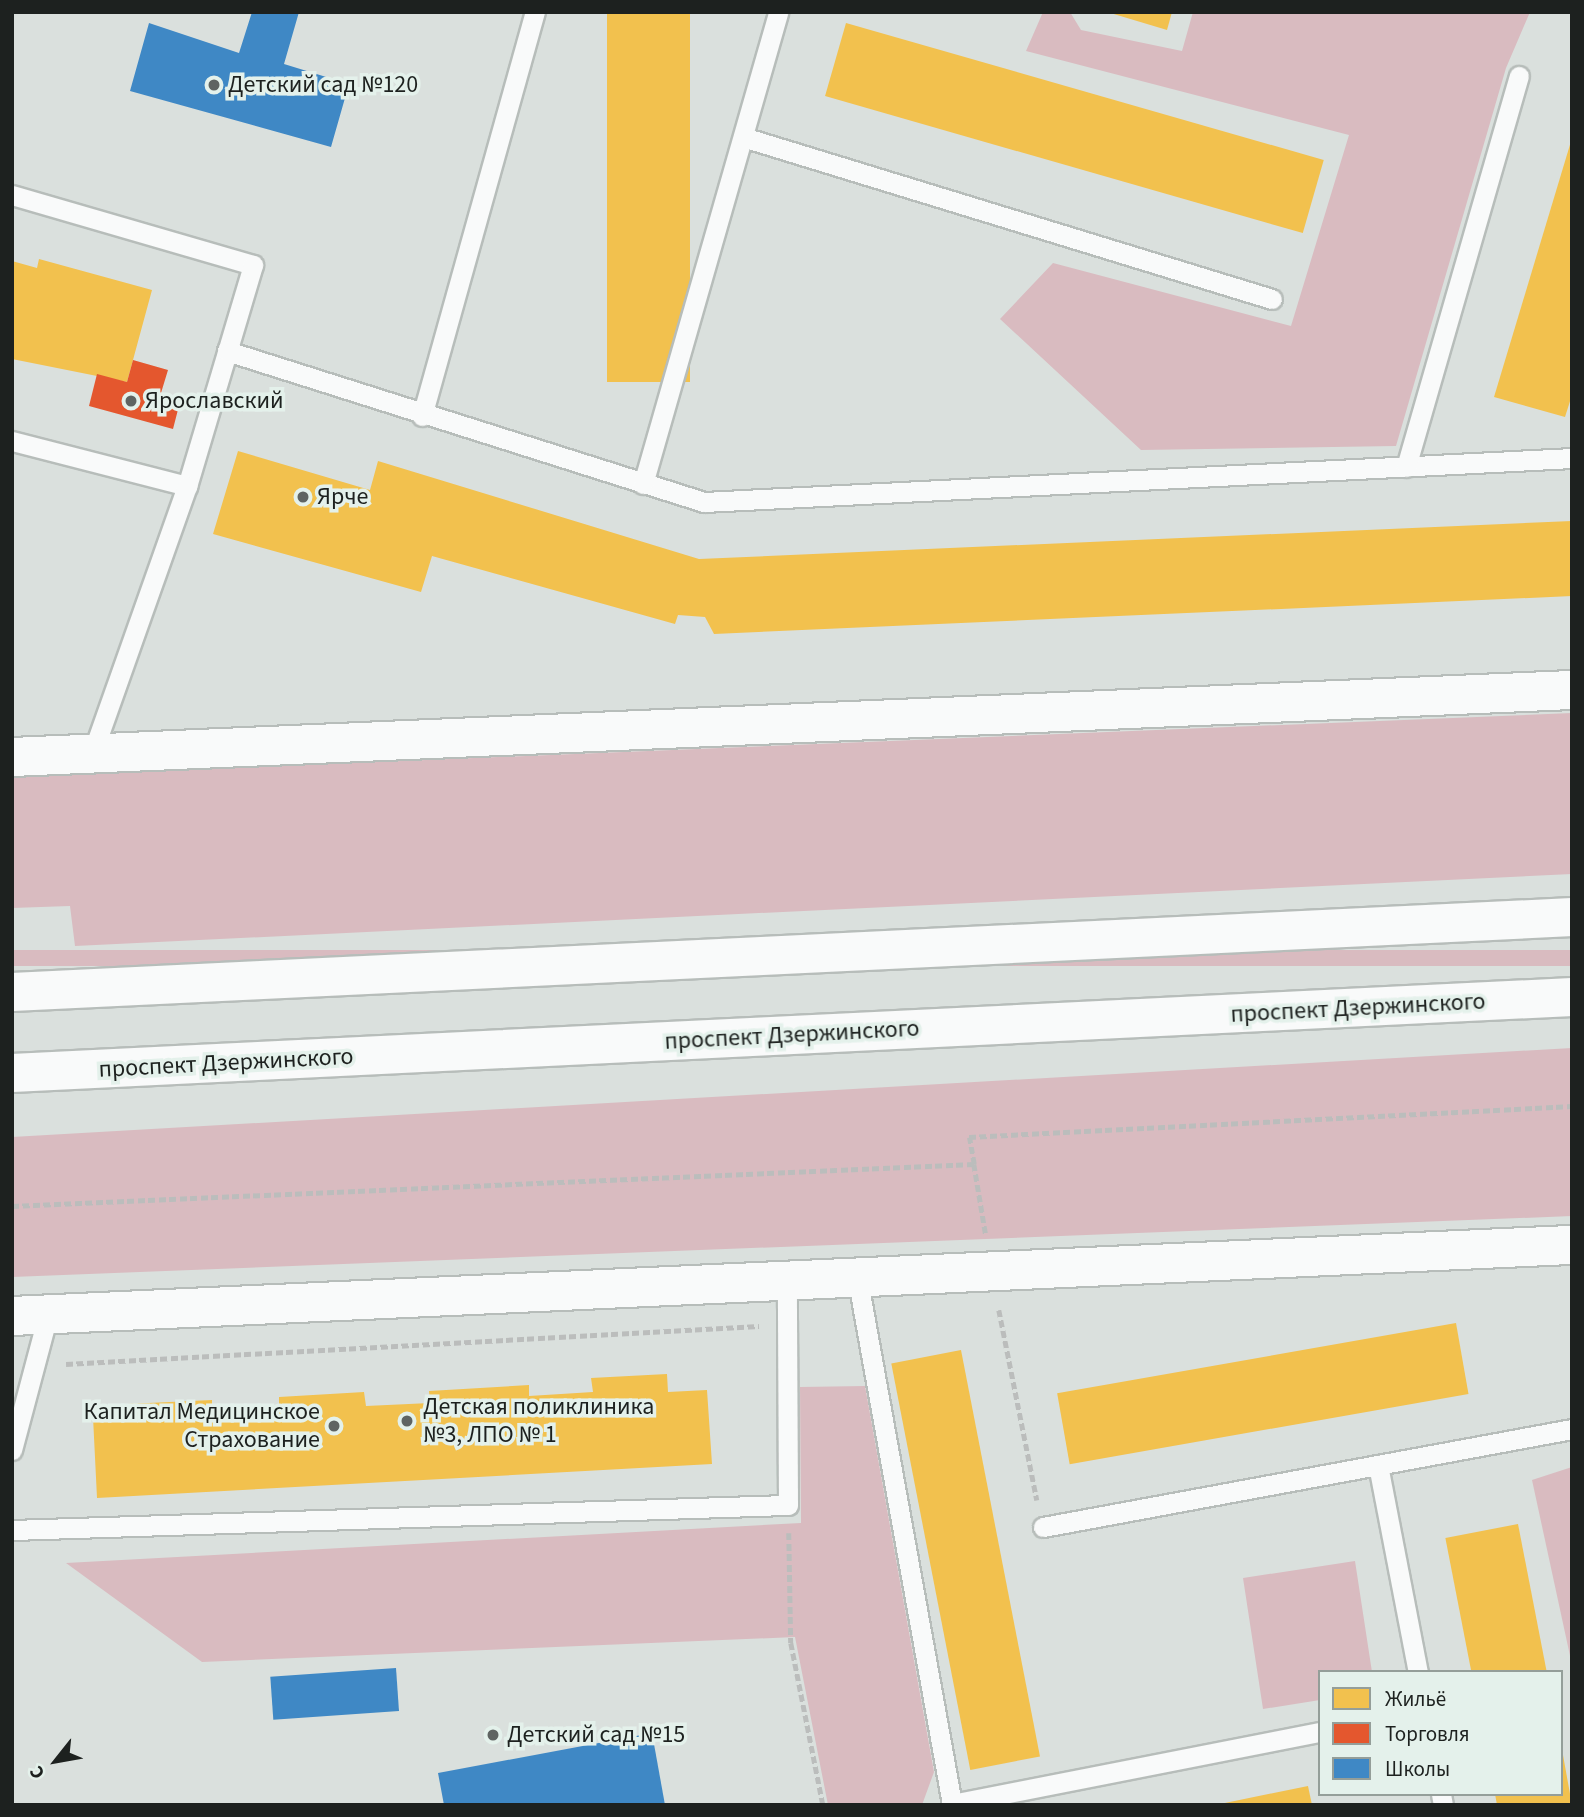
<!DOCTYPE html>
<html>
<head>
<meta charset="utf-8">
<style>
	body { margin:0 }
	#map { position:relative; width:1584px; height:1817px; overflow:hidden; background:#dae0dd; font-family:"Source Sans 3",sans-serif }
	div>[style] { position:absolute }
	.green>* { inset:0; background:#d9bbc0; transform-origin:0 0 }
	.homes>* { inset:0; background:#f2c14e; transform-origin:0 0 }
	.shops>* { inset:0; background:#e4572e }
	.schools>* { inset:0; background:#3f88c5; transform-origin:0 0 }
	.path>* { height:4.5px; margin-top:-2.25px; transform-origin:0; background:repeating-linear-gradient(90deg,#bbbdbc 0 7px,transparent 0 10.5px) }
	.roads { filter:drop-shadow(2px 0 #b7bdba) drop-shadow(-2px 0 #b7bdba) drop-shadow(0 2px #b7bdba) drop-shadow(0 -2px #b7bdba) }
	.lane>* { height:19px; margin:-9.5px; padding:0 9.5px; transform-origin:9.5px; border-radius:9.5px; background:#f9fafa }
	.street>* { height:38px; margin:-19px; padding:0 19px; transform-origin:19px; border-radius:19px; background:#f9fafa }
	.secondary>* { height:38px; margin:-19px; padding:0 19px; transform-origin:19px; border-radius:19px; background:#f9fafa }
	.dots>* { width:19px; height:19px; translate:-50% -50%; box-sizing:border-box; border:4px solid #e4f1eb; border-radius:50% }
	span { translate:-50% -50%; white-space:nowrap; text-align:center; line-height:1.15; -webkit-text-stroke:7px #e4f1eb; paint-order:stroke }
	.poi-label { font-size:24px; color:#1d211f }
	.left { translate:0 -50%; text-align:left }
	.right { translate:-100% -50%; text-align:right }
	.street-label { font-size:24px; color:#1d211f }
	.frame { position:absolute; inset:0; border:14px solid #1d211f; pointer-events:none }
	.legend { position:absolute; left:1318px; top:1670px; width:245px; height:126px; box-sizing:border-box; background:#e4f1eb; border:2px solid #949e99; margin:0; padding:9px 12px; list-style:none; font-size:21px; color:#1d211f }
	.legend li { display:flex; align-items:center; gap:14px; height:35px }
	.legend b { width:35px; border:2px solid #949e99 }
	.north { position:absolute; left:21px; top:1726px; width:70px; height:70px; -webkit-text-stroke:5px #e4f1eb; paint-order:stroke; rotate:239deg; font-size:19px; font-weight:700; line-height:28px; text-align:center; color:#1d211f }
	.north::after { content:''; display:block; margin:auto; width:24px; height:32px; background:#1d211f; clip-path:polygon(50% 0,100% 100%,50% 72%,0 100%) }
</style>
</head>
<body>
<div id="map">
	<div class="green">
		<div style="clip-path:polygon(1043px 12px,1070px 12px,1081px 30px,1182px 51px,1193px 12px,1530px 12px,1506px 68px,1396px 446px,1141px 450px,1000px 319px,1053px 263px,1291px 326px,1349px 135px,1026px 51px)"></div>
		<div style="clip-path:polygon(1572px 713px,1572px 874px,75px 946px,70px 906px,12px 908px,12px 777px)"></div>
		<div style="left:1572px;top:950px;width:16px;height:1562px;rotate:90deg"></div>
		<div style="clip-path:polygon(1572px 1048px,1572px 1216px,12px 1277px,12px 1137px)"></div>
		<div style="clip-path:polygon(865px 1386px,934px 1772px,922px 1805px,828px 1805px,795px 1637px,202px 1662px,66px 1563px,801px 1523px,800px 1387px)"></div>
		<div style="clip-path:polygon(1572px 1467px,1572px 1665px,1532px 1480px)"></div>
		<div style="clip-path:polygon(1355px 1561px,1372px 1672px,1320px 1672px,1320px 1700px,1263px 1709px,1243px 1578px)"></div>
	</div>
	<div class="homes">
		<div style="left:607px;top:12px;width:83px;height:370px"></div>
		<div style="clip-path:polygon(1107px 12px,1172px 12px,1167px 30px)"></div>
		<div style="left:846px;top:23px;width:497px;height:76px;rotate:16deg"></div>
		<div style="clip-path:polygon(1572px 138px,1572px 395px,1565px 417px,1494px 397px)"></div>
		<div style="clip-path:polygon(39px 259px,152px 290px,127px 382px,12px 359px,12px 261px,37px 268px)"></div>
		<div style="clip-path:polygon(238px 451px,370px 490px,378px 461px,699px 559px,1572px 521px,1572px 596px,714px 634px,705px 617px,678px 615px,675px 624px,432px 556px,421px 592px,213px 534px)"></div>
		<div style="left:1456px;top:1323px;width:72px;height:405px;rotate:80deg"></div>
		<div style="left:961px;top:1350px;width:414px;height:71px;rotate:79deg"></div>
		<div style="clip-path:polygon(667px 1374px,668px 1392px,707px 1390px,712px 1464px,97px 1498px,93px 1417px,127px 1415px,127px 1404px,212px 1400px,212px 1416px,279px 1413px,279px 1397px,364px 1392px,366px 1406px,430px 1403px,429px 1391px,529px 1385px,529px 1396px,593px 1392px,591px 1378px)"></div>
		<div style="left:1518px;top:1524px;width:151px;height:74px;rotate:79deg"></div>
		<div style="clip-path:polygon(1563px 1755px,1572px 1805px,1497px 1805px,1495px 1794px,1561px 1794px)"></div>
		<div style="clip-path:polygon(1308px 1786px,1312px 1805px,1220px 1805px,1220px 1804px)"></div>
	</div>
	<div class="shops">
		<div style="clip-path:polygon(133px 360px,168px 370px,161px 393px,181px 398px,173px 429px,89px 406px,97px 374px,127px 382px)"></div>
	</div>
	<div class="schools">
		<div style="clip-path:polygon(252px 12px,299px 12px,284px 64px,349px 84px,331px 147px,130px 91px,149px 23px,239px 53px)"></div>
		<div style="left:396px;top:1668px;width:43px;height:126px;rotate:86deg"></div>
		<div style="clip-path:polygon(652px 1733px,665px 1805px,444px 1805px,438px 1773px)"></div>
	</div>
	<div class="path">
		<div style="left:974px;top:1164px;width:73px;rotate:80.5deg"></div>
		<div style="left:12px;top:1206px;width:963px;rotate:-2.5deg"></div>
		<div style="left:974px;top:1164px;width:27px;rotate:-100deg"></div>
		<div style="left:969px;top:1137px;width:604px;rotate:-2.94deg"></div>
		<div style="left:999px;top:1310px;width:194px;rotate:78.7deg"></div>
		<div style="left:66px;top:1364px;width:694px;rotate:-3.14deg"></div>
		<div style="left:789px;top:1533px;width:110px;rotate:89deg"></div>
		<div style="left:791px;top:1643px;width:165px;rotate:78.8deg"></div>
	</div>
	<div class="roads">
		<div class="lane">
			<div style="left:743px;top:137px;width:553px;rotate:17.03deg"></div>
			<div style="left:12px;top:195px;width:251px;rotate:16.2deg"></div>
			<div style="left:253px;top:265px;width:231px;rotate:106.6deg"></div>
			<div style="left:227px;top:351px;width:500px;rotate:17.57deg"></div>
			<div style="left:704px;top:502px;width:869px;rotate:-2.9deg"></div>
			<div style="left:422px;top:416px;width:420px;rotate:-74.4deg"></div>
			<div style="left:12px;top:441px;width:181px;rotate:14.4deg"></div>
			<div style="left:187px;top:486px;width:285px;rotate:109.5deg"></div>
			<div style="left:1406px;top:467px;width:407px;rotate:-73.9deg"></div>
			<div style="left:643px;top:484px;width:491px;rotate:-74deg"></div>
			<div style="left:857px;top:1276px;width:536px;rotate:79.8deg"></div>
			<div style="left:952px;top:1804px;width:375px;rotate:-11.1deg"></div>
			<div style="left:12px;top:1450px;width:140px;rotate:-75.1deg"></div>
			<div style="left:1378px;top:1465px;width:211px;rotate:79.1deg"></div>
			<div style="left:1043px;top:1527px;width:538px;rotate:-10.5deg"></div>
			<div style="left:12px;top:1530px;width:776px;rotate:-1.85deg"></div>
			<div style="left:788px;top:1505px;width:226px;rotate:-90.3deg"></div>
			<div style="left:1441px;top:1794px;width:11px;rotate:80deg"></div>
		</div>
		<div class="street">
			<div style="left:12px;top:757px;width:1561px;rotate:-2.46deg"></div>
			<div style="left:12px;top:1316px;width:1562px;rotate:-2.61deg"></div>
		</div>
		<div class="secondary">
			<div style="left:12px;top:992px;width:1562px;rotate:-2.75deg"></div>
			<div style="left:12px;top:1073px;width:1562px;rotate:-2.79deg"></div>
		</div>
	</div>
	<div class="dots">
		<div style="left:214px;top:85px;background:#5f6462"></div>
		<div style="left:131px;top:401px;background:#5f6462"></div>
		<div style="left:303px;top:497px;background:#5f6462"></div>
		<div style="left:407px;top:1421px;background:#5f6462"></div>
		<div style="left:334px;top:1426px;background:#5f6462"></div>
		<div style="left:493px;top:1735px;background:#5f6462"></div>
	</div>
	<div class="poi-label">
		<span class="left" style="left:228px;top:85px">Детский сад №120</span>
		<span class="left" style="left:145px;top:401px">Ярославский</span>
		<span class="left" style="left:317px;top:497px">Ярче</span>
		<span class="left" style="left:423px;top:1421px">Детская поликлиника<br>№3, ЛПО № 1</span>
		<span class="right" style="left:320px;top:1426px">Капитал Медицинское<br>Страхование</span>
		<span class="left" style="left:507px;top:1735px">Детский сад №15</span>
	</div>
	<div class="street-label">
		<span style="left:1358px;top:1008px;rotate:-3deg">проспект Дзержинского</span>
		<span style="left:792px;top:1035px;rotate:-3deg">проспект Дзержинского</span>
		<span style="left:226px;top:1063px;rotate:-3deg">проспект Дзержинского</span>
	</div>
	<div class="frame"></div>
	<ul class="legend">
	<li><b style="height:19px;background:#f2c14e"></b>Жильё</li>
	<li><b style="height:19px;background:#e4572e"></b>Торговля</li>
	<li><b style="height:19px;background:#3f88c5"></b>Школы</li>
	</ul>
	<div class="north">С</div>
</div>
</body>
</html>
